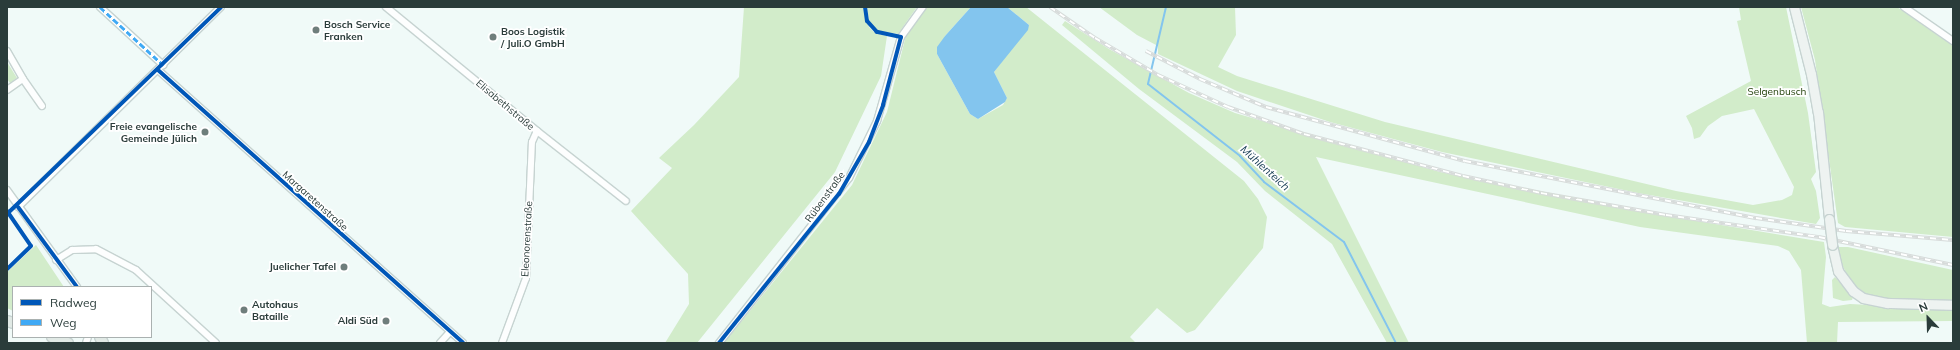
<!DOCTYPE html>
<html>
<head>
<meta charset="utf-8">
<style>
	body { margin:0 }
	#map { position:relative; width:1960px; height:350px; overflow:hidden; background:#f0faf8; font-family:Mulish,sans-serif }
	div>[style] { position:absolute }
	.green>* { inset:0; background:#d2ecca }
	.water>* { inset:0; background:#83c5ee }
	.stream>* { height:2px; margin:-1px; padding:0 1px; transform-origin:1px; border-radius:1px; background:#83c5ee }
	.roads { filter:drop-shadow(1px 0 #c6d3d1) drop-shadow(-1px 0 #c6d3d1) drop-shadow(0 1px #c6d3d1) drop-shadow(0 -1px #c6d3d1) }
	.minor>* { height:6px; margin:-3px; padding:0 3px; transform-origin:3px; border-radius:3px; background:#fdfefe }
	.secondary>* { height:9px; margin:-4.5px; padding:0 4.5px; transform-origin:4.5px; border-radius:4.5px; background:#eef3f1 }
	.primary>* { height:10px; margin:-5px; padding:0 5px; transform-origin:5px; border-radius:5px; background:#e0e9e5 }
	.rail>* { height:3.5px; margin-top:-1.75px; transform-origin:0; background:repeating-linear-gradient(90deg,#fff 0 6px,#d7dbda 0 12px); box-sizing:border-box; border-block:1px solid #d7dbda }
	.bridges { filter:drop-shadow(1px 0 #c6d3d1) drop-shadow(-1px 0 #c6d3d1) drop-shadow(0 1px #c6d3d1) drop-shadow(0 -1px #c6d3d1) }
	.secondary-bridge>* { height:9px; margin:-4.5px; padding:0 4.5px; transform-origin:4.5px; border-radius:4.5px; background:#eef3f1 }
	.quiet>* { height:3px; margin-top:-1.5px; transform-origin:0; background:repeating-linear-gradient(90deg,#3fa9f5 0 6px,transparent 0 9px) }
	.cycleway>* { height:4px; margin:-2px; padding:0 2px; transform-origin:2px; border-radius:2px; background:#0057b8 }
	.dots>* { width:11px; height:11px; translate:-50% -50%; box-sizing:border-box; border:2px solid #fff; border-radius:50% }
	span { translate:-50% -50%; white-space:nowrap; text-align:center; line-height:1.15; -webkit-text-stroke:3.5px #fff; paint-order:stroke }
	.poi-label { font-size:10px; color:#2a3c3a; font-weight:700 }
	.left { translate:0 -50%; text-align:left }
	.right { translate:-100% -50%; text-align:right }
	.park-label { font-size:10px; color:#1a3a00 }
	.street-label { font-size:10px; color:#2a3c3a }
	.water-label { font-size:11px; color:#143a52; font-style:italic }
	.frame { position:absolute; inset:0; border:8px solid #2a3c3a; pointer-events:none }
	.legend { position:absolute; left:12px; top:286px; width:140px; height:52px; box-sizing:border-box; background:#fff; border:1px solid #aab1b0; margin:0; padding:5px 7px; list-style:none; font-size:12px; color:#2a3c3a }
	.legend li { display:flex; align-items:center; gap:8px; height:20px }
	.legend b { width:20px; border:1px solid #aab1b0 }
	.north { position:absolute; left:1908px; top:298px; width:40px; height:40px; -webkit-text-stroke:3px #fff; paint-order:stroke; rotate:337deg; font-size:11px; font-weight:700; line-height:16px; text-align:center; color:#2a3c3a }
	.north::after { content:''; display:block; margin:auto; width:14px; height:18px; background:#2a3c3a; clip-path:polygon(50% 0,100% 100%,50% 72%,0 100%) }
</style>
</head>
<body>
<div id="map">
	<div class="green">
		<div style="clip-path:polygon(744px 7px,864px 7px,869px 27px,875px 33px,887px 36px,881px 76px,835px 172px,701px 338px,697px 343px,665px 343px,689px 304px,688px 274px,631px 211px,672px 168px,659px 158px,694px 125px,739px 77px)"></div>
		<div style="clip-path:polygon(867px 7px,917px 7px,898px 34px,877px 31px,869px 21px)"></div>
		<div style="clip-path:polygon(928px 7px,971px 7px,945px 36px,937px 54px,970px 114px,978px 119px,1003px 105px,1007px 98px,994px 72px,1029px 25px,1007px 7px,1026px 7px,1244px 181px,1258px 199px,1267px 217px,1263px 248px,1195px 330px,1187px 333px,1157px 308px,1130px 337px,1136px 343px,724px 343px,852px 185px,887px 112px,907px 31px)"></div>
		<div style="clip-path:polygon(1099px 7px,1235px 7px,1236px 35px,1218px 67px,1237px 76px,1385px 122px,1676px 191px,1753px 205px,1782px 200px,1792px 195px,1794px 187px,1754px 109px,1722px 116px,1708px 126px,1700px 137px,1694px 139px,1692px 128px,1686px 116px,1751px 81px,1737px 21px,1741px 20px,1739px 7px,1786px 7px,1808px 113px,1816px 172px,1811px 179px,1816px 191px,1820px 218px,1816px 224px,1638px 193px,1442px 152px,1330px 122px,1237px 91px,1158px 54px,1158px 46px,1137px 35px)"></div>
		<div style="clip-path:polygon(1801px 7px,1897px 7px,1953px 46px,1953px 237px,1845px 227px,1838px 223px,1815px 60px)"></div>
		<div style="clip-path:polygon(1065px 21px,1109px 49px,1189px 93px,1235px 113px,1440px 172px,1697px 221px,1824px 242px,1826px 257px,1822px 304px,1830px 307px,1850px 304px,1953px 309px,1953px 321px,1838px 322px,1837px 343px,1807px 343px,1801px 270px,1789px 251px,1778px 246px,1640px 227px,1316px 157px,1409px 343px,1387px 343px,1332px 244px,1265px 191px,1237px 162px,1139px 89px,1062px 25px)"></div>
		<div style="clip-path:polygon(7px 62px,17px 78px,10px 83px,7px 79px)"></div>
		<div style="clip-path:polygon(36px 245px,64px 287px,13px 287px,13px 311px,7px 308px,7px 272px)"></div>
		<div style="clip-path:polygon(1836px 247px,1848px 247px,1953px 270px,1953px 300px,1887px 299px,1866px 294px,1851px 282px,1840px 261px)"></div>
		<div style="clip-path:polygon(1835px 277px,1853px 297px,1852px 300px,1843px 301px,1833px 298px,1832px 280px)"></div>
	</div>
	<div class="water">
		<div style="clip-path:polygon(971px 7px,1007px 7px,1029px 25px,1028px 30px,994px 72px,1007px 98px,1005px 102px,978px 119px,970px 114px,937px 54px,937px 47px,945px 36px)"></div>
	</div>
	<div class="stream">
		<div style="left:1166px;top:7px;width:79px;rotate:103.2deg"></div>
		<div style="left:1148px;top:84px;width:117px;rotate:38deg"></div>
		<div style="left:1240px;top:156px;width:35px;rotate:47deg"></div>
		<div style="left:1264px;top:182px;width:100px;rotate:36.9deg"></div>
		<div style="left:1344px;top:242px;width:114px;rotate:62.8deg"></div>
	</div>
	<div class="roads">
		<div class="minor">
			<div style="left:100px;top:7px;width:86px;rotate:42.6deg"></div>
			<div style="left:386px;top:7px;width:195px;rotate:39.4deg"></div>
			<div style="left:537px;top:131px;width:113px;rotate:38.2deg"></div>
			<div style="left:1904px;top:7px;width:60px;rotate:34.8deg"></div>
			<div style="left:7px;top:51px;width:32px;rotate:60deg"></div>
			<div style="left:158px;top:70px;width:409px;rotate:41.8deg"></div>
			<div style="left:7px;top:90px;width:19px;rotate:-35deg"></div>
			<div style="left:23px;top:79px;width:33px;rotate:55deg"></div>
			<div style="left:7px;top:190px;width:120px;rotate:54.2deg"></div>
			<div style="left:18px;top:207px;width:285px;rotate:-44.6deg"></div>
			<div style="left:56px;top:260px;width:19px;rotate:-32deg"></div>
			<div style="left:72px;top:250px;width:24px;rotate:-2deg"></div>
			<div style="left:96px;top:249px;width:45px;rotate:27.7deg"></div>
			<div style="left:136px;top:270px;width:108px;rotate:42.4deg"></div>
			<div style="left:86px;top:343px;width:6px;rotate:-72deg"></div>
			<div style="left:440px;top:343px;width:15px;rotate:-48deg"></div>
			<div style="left:502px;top:343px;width:69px;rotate:-69.7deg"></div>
			<div style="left:526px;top:278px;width:136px;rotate:-87.5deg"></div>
			<div style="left:532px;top:142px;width:12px;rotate:-66deg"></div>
			<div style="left:719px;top:343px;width:210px;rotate:-51.8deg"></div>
			<div style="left:849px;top:178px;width:64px;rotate:-63.8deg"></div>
			<div style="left:877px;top:121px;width:87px;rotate:-74.1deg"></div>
			<div style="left:901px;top:37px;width:37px;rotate:-54deg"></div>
		</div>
		<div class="secondary">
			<div style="left:1794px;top:7px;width:69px;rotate:75.8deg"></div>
			<div style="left:1811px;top:74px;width:39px;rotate:80deg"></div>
			<div style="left:1818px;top:112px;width:108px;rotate:84.1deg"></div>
			<div style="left:1832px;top:245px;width:27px;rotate:77deg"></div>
			<div style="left:1838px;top:271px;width:25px;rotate:53deg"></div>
			<div style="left:1853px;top:291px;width:12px;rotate:35deg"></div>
			<div style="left:1863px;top:298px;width:25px;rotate:12deg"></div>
			<div style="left:1887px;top:303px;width:66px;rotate:1.7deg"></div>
		</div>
		<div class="primary">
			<div style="left:7px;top:321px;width:6px;rotate:18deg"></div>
			<div style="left:52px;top:337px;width:17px;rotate:21deg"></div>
			<div style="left:100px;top:337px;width:7px;rotate:63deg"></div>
		</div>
	</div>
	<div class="rail">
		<div style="left:1050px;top:7px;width:55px;rotate:34.6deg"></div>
		<div style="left:1095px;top:38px;width:73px;rotate:30.4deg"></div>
		<div style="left:1158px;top:75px;width:77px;rotate:24.6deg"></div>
		<div style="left:1228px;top:107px;width:81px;rotate:19.6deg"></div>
		<div style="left:1304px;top:134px;width:164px;rotate:14.8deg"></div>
		<div style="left:1463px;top:176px;width:80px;rotate:12.3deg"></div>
		<div style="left:1541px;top:193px;width:127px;rotate:10deg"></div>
		<div style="left:1666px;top:215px;width:155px;rotate:8.2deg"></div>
		<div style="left:1819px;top:237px;width:137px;rotate:11.8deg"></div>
		<div style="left:1146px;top:51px;width:61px;rotate:27.4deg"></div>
		<div style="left:1200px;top:79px;width:72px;rotate:23deg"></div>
		<div style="left:1266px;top:107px;width:206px;rotate:15.2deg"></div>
		<div style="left:1465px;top:161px;width:297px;rotate:11.1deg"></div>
		<div style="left:1756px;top:218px;width:91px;rotate:8.2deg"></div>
		<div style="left:1846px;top:231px;width:107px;rotate:4.8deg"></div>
	</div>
	<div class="bridges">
		<div class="secondary-bridge">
			<div style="left:1829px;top:219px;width:26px;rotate:83deg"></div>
		</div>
	</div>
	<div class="quiet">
		<div style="left:100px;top:7px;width:86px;rotate:42.6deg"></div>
	</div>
	<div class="cycleway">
		<div style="left:158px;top:70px;width:409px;rotate:41.8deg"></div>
		<div style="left:18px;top:207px;width:99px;rotate:53.6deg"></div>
		<div style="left:7px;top:211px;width:42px;rotate:55.6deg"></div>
		<div style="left:31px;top:246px;width:33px;rotate:136deg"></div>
		<div style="left:8px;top:213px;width:296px;rotate:-44deg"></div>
		<div style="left:719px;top:343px;width:191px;rotate:-51.2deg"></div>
		<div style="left:839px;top:194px;width:60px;rotate:-60deg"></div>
		<div style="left:869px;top:142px;width:40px;rotate:-69deg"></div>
		<div style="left:883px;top:105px;width:70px;rotate:-75.2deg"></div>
		<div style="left:901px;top:37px;width:25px;rotate:-168deg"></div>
		<div style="left:877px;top:32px;width:15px;rotate:-132deg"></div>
		<div style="left:867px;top:21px;width:14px;rotate:-98deg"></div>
	</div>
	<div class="dots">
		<div style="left:316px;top:30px;background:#6f7e7c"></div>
		<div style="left:493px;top:37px;background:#6f7e7c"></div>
		<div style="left:205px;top:132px;background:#6f7e7c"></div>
		<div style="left:344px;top:267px;background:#6f7e7c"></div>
		<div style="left:244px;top:310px;background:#6f7e7c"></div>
		<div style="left:386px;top:321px;background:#6f7e7c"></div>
	</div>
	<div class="poi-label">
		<span class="left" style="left:324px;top:30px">Bosch Service<br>Franken</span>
		<span class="left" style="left:501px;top:37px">Boos Logistik<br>/ Juli.O GmbH</span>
		<span class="right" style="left:197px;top:132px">Freie evangelische<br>Gemeinde Jülich</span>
		<span class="right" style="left:336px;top:267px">Juelicher Tafel</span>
		<span class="left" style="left:252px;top:310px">Autohaus<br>Bataille</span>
		<span class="right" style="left:378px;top:321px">Aldi Süd</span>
	</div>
	<div class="park-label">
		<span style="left:1777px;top:92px">Selgenbusch</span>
	</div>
	<div class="street-label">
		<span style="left:505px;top:105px;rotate:40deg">Elisabethstraße</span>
		<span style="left:825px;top:197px;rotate:-54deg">Rübenstraße</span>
		<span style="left:315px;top:201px;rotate:42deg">Margaretenstraße</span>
		<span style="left:527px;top:239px;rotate:-87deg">Eleonorenstraße</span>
	</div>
	<div class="water-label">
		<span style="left:1265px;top:168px;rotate:42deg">Mühlenteich</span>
	</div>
	<div class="frame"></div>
	<ul class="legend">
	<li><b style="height:5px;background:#0057b8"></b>Radweg</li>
	<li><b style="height:5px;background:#3fa9f5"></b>Weg</li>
	</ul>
	<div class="north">N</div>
</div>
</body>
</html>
